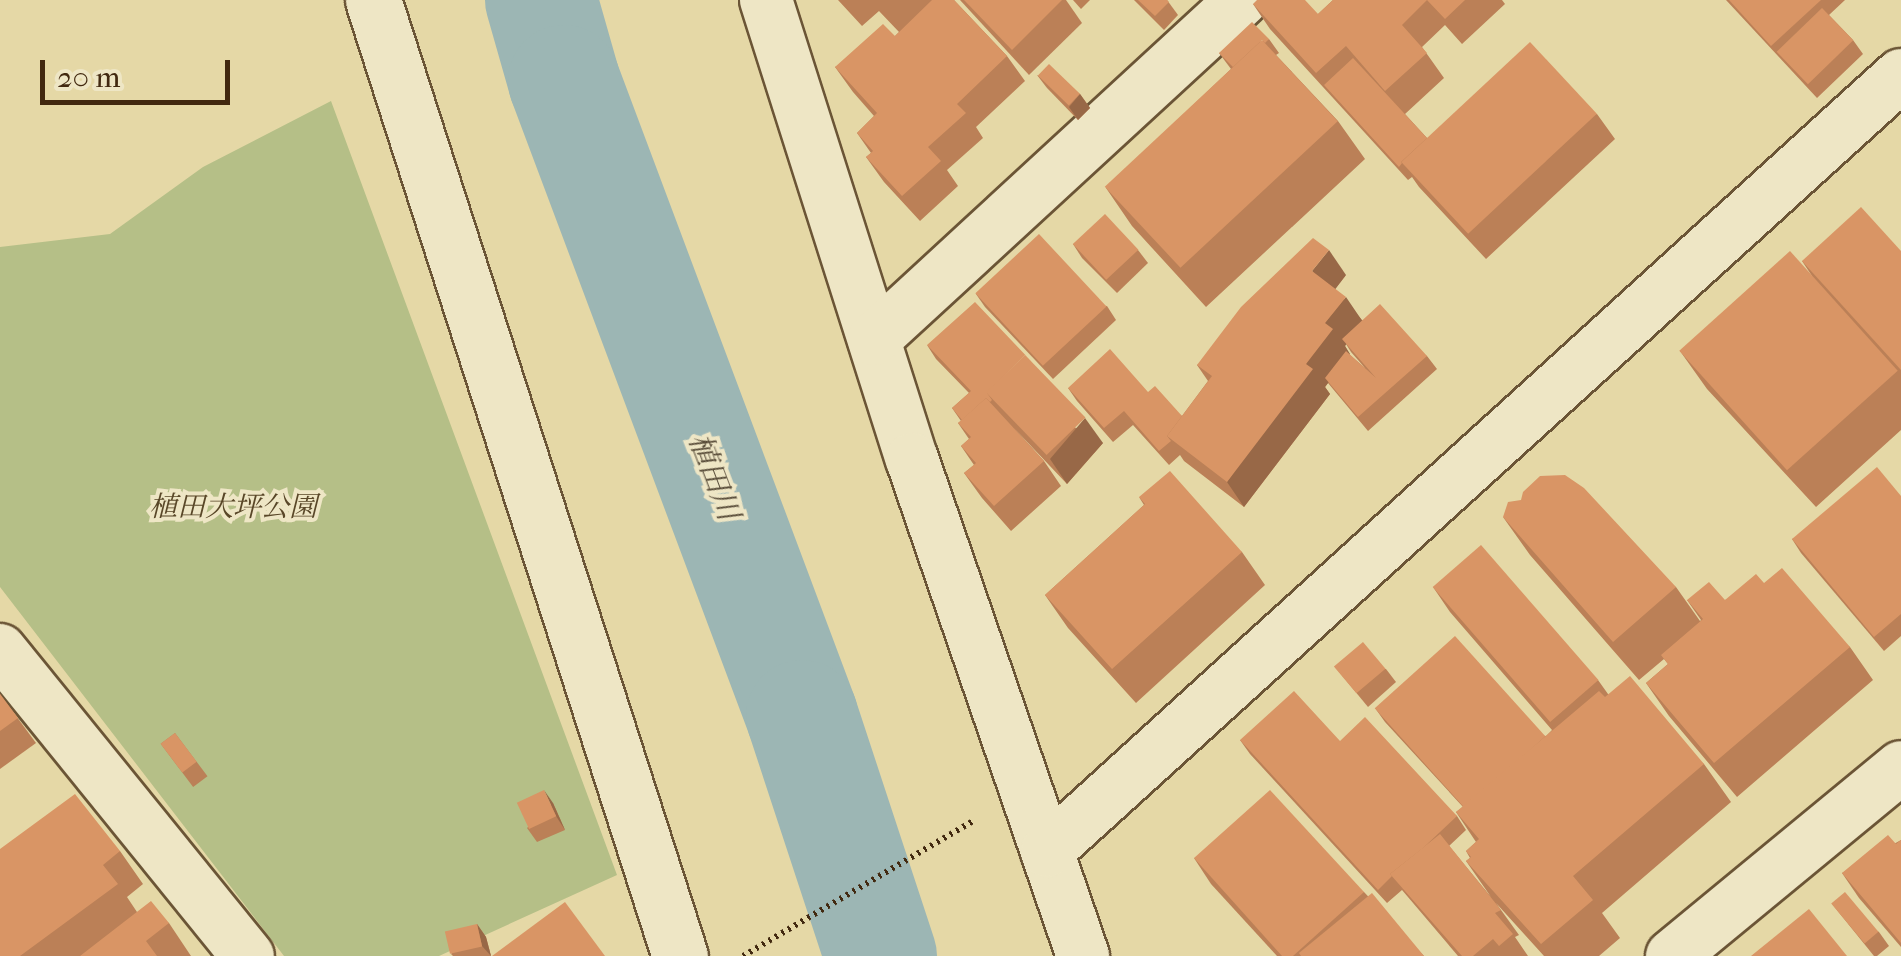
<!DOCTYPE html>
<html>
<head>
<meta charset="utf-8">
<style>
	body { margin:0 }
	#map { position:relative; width:1901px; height:956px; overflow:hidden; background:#e5d8a6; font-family:"IM FELL French Canon","Noto Serif JP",serif }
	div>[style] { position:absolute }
	.green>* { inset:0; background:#b5bf87 }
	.river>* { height:112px; margin:-56px; padding:0 56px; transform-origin:56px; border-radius:56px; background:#9cb6b4 }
	.path>* { height:6px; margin-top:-3px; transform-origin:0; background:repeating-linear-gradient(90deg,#422910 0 2.5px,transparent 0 7.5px) }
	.roads { filter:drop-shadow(2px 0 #6b5536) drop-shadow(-2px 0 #6b5536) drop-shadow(0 2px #6b5536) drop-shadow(0 -2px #6b5536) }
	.minor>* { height:52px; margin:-26px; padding:0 26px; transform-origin:26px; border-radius:26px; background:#eee6c5 }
	.tertiary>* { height:55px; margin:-27.5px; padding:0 27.5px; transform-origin:27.5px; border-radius:27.5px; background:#eee6c5 }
	.wall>* { inset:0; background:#bb8057; transform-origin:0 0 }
	.shaded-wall>* { inset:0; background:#986847 }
	.building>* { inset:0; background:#d99565; transform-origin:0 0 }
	span { translate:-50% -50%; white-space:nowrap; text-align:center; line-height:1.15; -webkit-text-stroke:8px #eee6c5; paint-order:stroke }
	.park-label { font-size:28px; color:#594728; font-style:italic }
	.water-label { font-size:30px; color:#584c39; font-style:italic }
	.scale { position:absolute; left:40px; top:60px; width:190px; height:45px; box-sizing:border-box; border:5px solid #422910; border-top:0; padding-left:12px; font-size:30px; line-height:35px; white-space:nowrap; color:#422910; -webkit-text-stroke:8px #eee6c5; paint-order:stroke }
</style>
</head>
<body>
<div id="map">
	<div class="green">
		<div style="clip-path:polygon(331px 101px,617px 875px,439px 956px,284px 956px,0 587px,0 247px,110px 234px,203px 167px)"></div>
	</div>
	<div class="river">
		<div style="left:541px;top:0;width:84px;rotate:74.1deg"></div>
		<div style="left:564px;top:81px;width:678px;rotate:69.45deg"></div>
		<div style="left:802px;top:716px;width:253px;rotate:71.8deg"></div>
	</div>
	<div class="path">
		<div style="left:743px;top:956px;width:269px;rotate:-30.4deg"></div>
	</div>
	<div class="roads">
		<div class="minor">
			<div style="left:766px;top:0;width:482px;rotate:72.4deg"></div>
			<div style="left:912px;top:459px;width:526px;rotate:71.01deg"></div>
			<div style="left:874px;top:339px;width:500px;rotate:-42.65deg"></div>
			<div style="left:0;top:650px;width:394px;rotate:51deg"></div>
			<div style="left:1047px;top:851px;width:1154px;rotate:-42.26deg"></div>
			<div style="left:1672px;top:956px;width:297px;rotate:-39.5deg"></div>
		</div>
		<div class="tertiary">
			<div style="left:373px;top:0;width:1004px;rotate:72.2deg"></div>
		</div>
	</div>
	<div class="wall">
		<div style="clip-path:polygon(838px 0,954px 0,1007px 56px,1025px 81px,976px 127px,983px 138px,947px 170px,958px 186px,920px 221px,884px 182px,866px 157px,871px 153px,857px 133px,874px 116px,853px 92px,835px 67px,895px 36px,899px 32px,879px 11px,862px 26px)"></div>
		<div style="clip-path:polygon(960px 0,1066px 0,1082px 23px,1029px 75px)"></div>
		<div style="clip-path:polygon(1073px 0,1090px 0,1081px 9px)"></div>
		<div style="clip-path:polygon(1134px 0,1167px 0,1178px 15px,1164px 30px)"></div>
		<div style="clip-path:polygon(1333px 0,1502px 0,1505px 4px,1462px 44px,1445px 25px,1422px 47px,1444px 78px,1405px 114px,1427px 138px,1597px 114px,1615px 139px,1486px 259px,1419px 187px,1412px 177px,1408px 180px,1270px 29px,1253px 4px,1318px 14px)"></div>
		<div style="clip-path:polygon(1726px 0,1845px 0,1829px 15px,1853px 40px,1863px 54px,1817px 98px)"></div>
		<div style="clip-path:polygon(1269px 39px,1279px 53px,1276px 55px,1338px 121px,1365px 159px,1206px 307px,1132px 226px,1106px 188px,1231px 69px,1219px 53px)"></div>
		<div style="clip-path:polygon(1037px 75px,1080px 94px,1090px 108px,1078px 120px,1047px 88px)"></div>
		<div style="clip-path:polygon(1073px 244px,1138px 250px,1148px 263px,1117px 293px,1082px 258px)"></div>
		<div style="clip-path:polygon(1901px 251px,1901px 430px,1816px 507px,1707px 389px,1680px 351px,1812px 276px,1802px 261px)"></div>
		<div style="clip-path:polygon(evenodd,1346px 275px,1335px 289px,1362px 320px,1427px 356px,1437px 369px,1368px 431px,1328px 383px,1325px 387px,1330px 394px,1244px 507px,1184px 461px,1180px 455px,1169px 465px,1133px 425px,1113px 442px,1077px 401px,1068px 388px,1148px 392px,1182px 416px,1208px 381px,1197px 365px,1346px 275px,1346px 344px,1351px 352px,1365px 368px,1350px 355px,1345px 346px,1346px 344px)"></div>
		<div style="clip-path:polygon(976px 294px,1107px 306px,1116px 320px,1053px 379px,985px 307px)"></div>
		<div style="clip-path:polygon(927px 345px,1103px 443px,1067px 484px,1013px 427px,1044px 461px,1061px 486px,1011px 531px,982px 498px,964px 473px,974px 465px,961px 446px,969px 439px,958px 423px,961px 421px,952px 408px,969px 393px,936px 359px)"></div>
		<div style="clip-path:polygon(1901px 496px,1901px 636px,1884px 651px,1801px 553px,1792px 539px)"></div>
		<div style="clip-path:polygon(1139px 497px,1242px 552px,1265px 585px,1136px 703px,1068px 628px,1045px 595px,1144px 505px)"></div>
		<div style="clip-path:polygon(1503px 517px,1676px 587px,1700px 621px,1701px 620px,1687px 600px,1725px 600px,1764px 583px,1850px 647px,1873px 680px,1737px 797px,1669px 716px,1646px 683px,1668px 664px,1664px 659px,1639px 680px,1530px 555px)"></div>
		<div style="clip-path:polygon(1433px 587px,1598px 680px,1608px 694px,1704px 764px,1731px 802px,1602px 913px,1620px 938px,1599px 956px,1544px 956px,1496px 903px,1519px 935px,1515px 937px,1528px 956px,1458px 956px,1402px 890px,1387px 903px,1250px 754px,1240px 740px,1340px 741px,1457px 816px,1466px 830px,1449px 846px,1491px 897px,1466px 861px,1470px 858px,1466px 851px,1476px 842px,1456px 812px,1463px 807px,1385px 722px,1375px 708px,1546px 736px,1552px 730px,1450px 612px)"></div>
		<div style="clip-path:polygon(1335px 667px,1386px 669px,1396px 682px,1368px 707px)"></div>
		<div style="clip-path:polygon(0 694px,36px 743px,0 769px)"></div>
		<div style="left:175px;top:733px;width:54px;height:18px;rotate:53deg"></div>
		<div style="clip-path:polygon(553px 803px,565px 830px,537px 842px,527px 828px)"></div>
		<div style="clip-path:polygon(1901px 840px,1901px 947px,1859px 898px,1842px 873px)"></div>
		<div style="clip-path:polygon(0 849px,120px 851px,143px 884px,127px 897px,137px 912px,169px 923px,191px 956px,0 956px)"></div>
		<div style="clip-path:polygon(1194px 858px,1364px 892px,1424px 956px,1277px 956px,1211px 884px)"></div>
		<div style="clip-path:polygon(1832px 904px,1879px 932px,1889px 946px,1877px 956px,1874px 956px)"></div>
		<div style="clip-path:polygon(477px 924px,486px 937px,491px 956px,453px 956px,451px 954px)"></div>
	</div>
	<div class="shaded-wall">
		<div style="clip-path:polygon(1080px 94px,1090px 108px,1078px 120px,1069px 107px)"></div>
		<div style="clip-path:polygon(1329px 250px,1346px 275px,1330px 296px,1312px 271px)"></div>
		<div style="clip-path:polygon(1346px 297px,1363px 322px,1345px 346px,1350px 354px,1325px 387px,1330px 394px,1244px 507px,1227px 482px,1306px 364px,1325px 323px)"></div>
		<div style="clip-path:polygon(1085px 418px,1103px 443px,1067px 484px,1050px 459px)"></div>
		<div style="clip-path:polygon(544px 790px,553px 803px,565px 830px,556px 816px)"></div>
		<div style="clip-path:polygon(477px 924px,486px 937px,491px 956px,482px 946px)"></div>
	</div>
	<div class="building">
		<div style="clip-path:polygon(932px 0,954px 0,1007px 56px,957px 104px,966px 113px,928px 147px,941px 161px,902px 196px,866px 157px,873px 151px,857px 133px,877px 113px,835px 67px,883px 24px,895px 36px)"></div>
		<div style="clip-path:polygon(964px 0,1062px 0,1012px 50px)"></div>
		<div style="clip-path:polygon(1138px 0,1167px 0,1169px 2px,1155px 16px)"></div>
		<div style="clip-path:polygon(1257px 0,1305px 0,1318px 14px,1333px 0,1465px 0,1445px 19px,1427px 0,1402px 25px,1427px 53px,1385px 91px,1346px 46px,1316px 73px,1253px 4px)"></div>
		<div style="clip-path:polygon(1729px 0,1821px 0,1771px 46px)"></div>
		<div style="left:1822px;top:8px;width:45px;height:63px;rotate:46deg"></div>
		<div style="clip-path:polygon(1252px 22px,1269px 39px,1265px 43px,1262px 40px,1233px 67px,1219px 53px)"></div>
		<div style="left:1262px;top:40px;width:111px;height:215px;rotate:47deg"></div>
		<div style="left:1530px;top:42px;width:98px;height:176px;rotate:47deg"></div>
		<div style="clip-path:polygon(1353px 58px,1427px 138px,1401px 162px,1402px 163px,1399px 167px,1324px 85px)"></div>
		<div style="left:1049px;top:64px;width:43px;height:16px;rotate:44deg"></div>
		<div style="clip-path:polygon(1861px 207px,1901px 251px,1901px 370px,1802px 261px)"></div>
		<div style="left:1105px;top:214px;width:49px;height:44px;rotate:47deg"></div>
		<div style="left:1039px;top:234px;width:99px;height:87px;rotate:47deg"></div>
		<div style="clip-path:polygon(1313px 238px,1329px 250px,1312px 271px,1346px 297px,1325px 323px,1333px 329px,1306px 364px,1313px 369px,1227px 482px,1167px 436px,1212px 376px,1197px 365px,1241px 307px)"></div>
		<div style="left:1790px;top:251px;width:161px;height:149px;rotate:48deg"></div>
		<div style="clip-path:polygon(975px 302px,1032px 362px,1025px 355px,987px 393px,992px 400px,990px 402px,986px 398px,962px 420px,952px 408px,971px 391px,927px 345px)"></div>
		<div style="clip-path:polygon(1380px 304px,1427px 356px,1358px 417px,1325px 378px,1346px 351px,1376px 378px,1342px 339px)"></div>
		<div style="clip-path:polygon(1110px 349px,1148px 392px,1155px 386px,1182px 416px,1167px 436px,1171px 441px,1159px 451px,1124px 411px,1104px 428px,1068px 388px)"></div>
		<div style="left:1025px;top:355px;width:87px;height:54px;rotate:46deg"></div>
		<div style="clip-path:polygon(986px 398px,1044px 461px,994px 506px,964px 473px,976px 463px,961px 446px,971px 437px,958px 423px)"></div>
		<div style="clip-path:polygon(1877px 467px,1901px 496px,1901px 614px,1874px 637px,1792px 539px)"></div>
		<div style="clip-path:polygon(1170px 471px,1242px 552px,1112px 669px,1045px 595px,1145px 504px,1139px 497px)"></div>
		<div style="clip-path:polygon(1565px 475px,1584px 488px,1676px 587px,1613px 642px,1503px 517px,1508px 502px,1521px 500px,1523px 492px,1540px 476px)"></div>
		<div style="left:1481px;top:545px;width:179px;height:64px;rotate:49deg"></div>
		<div style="clip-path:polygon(1782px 568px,1850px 647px,1714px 763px,1646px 683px,1668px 664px,1661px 655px,1703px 619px,1687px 600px,1709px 582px,1725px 600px,1756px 574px,1764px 583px)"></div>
		<div style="left:1455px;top:636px;width:135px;height:108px;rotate:48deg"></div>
		<div style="left:1363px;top:642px;width:35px;height:38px;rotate:50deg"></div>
		<div style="clip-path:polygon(1630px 676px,1704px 764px,1573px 876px,1593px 900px,1541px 944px,1466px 861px,1471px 857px,1466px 851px,1479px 839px,1456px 812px,1599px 691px,1605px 697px)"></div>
		<div style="clip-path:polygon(1294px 691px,1340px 741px,1365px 717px,1457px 816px,1423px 848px,1390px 874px,1392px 876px,1378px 890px,1240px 740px)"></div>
		<div style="clip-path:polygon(0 694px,18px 718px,0 731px)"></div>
		<div style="left:175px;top:733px;width:36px;height:18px;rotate:53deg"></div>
		<div style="left:544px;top:790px;width:29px;height:30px;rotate:65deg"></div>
		<div style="clip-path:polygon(1270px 790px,1364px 892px,1293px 956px,1282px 956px,1194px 858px)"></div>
		<div style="clip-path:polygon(75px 794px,120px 851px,103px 865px,118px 884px,20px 956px,0 956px,0 849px)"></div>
		<div style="clip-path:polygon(1440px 834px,1501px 910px,1495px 913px,1513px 934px,1499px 946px,1493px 939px,1473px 956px,1462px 956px,1390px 874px)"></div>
		<div style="clip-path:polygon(1888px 835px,1896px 844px,1901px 840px,1901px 943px,1842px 873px)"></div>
		<div style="left:1845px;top:892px;width:52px;height:18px;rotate:50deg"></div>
		<div style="clip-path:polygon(1372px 893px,1424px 956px,1301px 956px,1299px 953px)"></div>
		<div style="clip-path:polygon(151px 901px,169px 923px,146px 941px,157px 956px,80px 956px)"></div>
		<div style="clip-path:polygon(565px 902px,605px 956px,492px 956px)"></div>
		<div style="clip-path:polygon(1809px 909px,1847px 956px,1751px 956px)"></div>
		<div style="left:477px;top:924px;width:23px;height:33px;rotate:77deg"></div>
	</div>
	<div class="park-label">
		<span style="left:233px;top:507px">植田大坪公園</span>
	</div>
	<div class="water-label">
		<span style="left:713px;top:477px;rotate:69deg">植田川</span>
	</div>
	<div class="scale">20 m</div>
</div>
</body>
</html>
